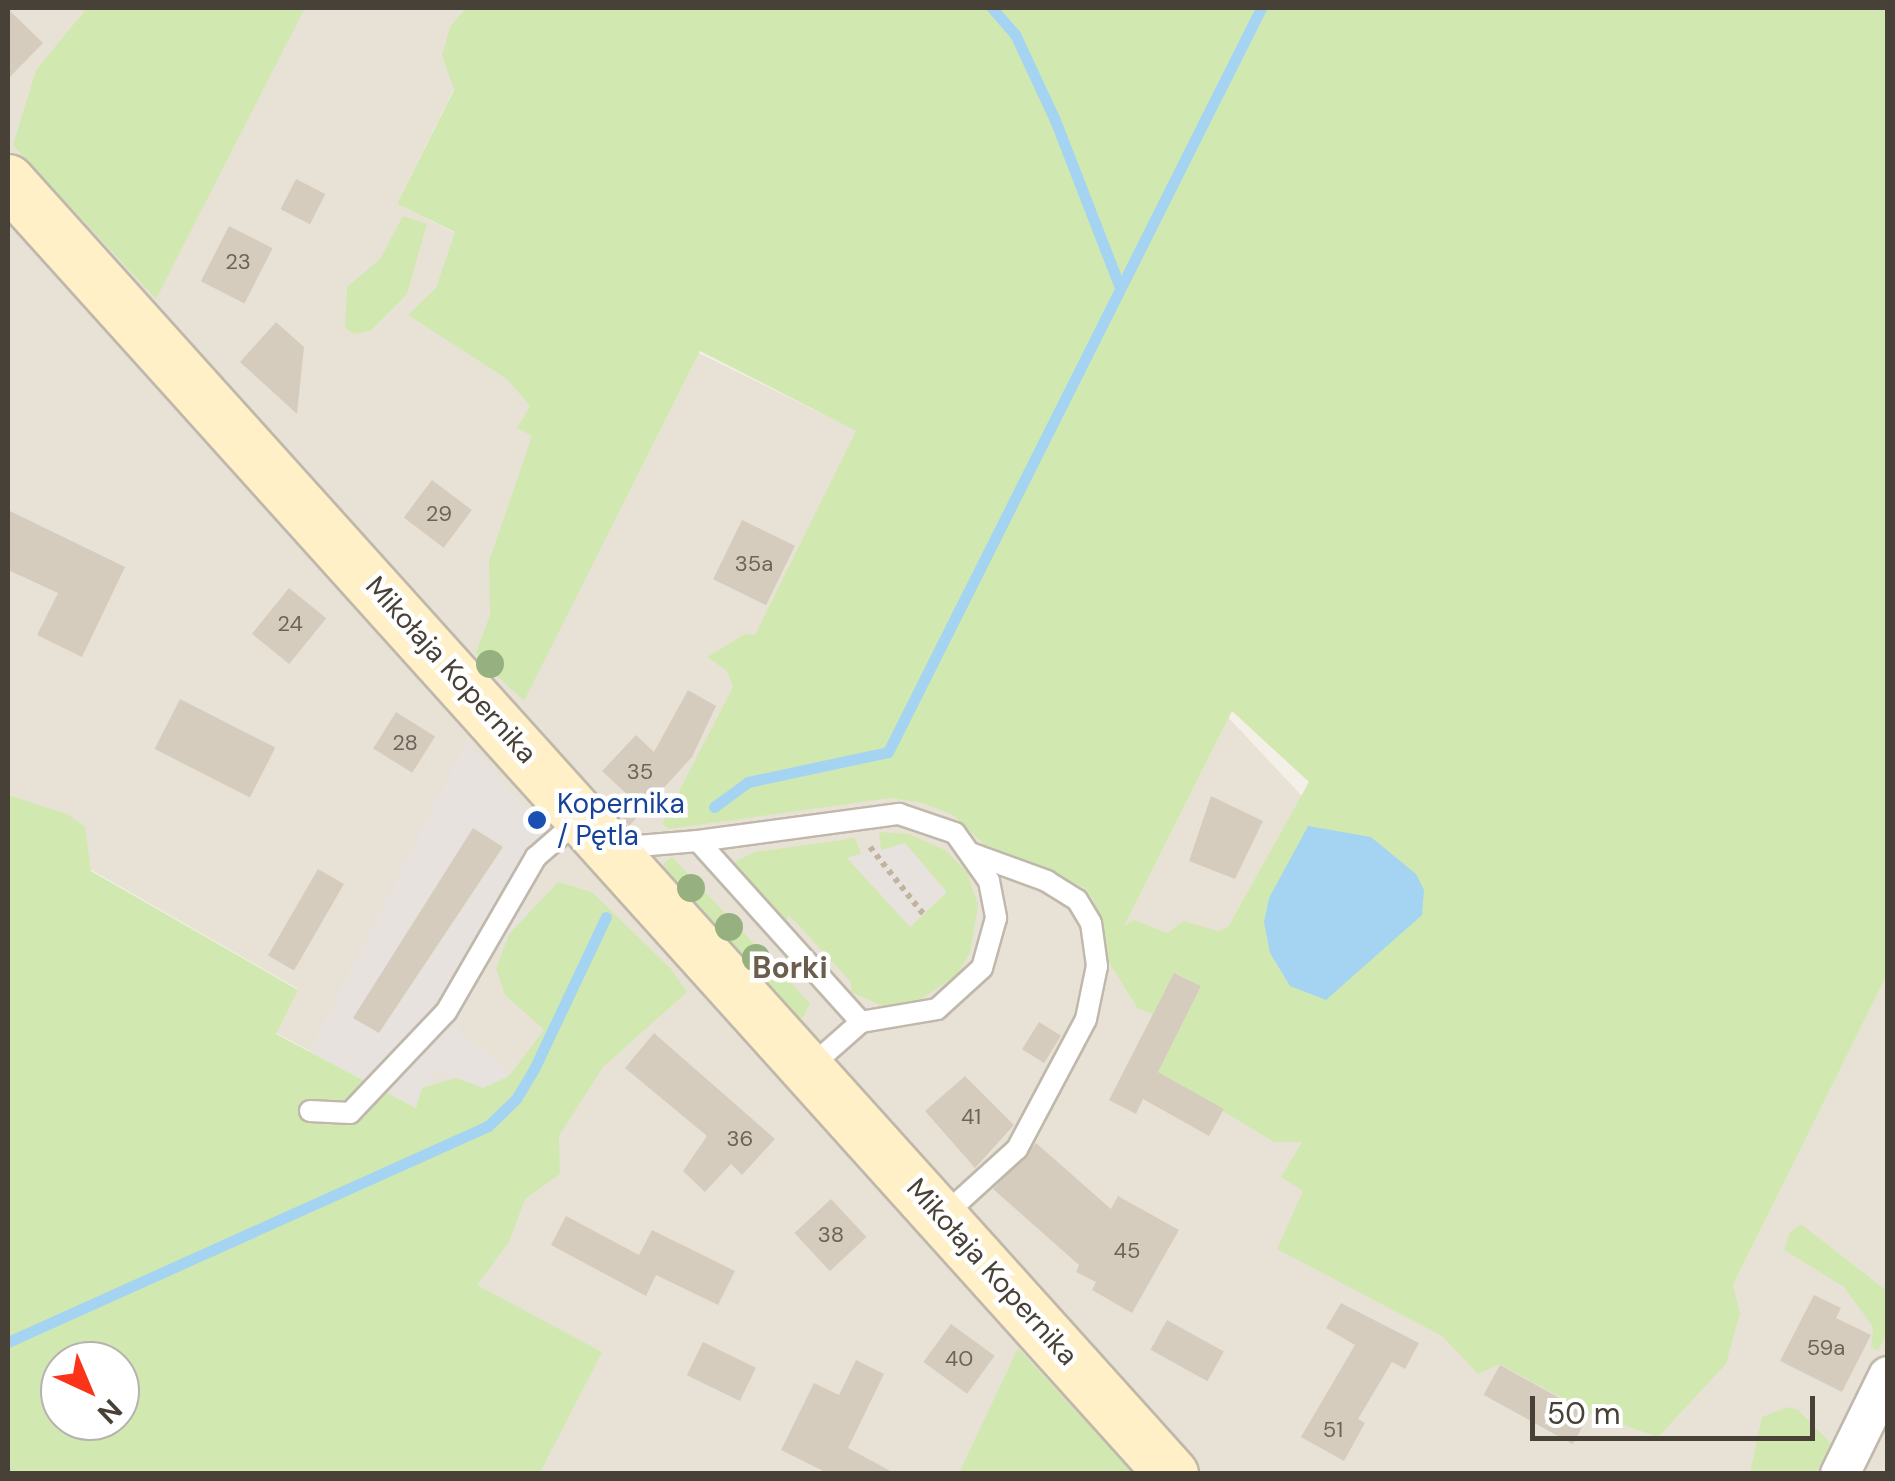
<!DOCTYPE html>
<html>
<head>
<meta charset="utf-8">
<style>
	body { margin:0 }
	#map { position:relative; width:1895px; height:1481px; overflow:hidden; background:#f4f0e8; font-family:"DM Sans",sans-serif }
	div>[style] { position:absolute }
	.residential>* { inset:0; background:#e8e2d6 }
	.industrial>* { inset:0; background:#e7e2dd }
	.green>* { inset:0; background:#d1e9b1 }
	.water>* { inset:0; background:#a4d4f1 }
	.stream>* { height:11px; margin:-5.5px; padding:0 5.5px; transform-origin:5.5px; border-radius:5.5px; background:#a4d4f1 }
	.building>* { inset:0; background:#d6ccbd; transform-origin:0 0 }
	.path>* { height:6px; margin-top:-3px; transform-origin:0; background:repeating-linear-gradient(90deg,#c2b39c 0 5px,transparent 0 10px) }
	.roads { filter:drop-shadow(2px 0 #c0b8ab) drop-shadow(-2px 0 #c0b8ab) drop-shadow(0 2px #c0b8ab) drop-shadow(0 -2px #c0b8ab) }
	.lane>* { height:20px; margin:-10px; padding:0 10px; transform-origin:10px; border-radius:10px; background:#fff }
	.street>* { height:38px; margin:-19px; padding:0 19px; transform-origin:19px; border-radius:19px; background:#fff }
	.secondary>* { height:52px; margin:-26px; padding:0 26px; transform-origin:26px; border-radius:26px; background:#fff0c7 }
	.trees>* { width:28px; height:28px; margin:-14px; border-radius:50%; background:#96b07f }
	.dots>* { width:28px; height:28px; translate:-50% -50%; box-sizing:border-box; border:5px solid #fff; border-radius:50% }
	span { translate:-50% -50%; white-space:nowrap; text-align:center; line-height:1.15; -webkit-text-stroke:9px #fff; paint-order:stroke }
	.number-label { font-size:22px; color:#6c6458 }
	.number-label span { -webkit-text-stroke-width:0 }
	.street-label { font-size:28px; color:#484137 }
	.transit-label { font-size:28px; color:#164399 }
	.left { translate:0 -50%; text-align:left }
	.neighbourhood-label { font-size:30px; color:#6b5e4e; font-weight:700 }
	.frame { position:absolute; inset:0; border:10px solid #484137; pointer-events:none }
	.north { position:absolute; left:40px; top:1341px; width:100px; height:100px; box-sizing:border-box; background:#fff; border:2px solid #b6b3af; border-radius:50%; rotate:136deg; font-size:28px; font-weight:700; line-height:40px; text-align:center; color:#484137 }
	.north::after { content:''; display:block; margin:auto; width:35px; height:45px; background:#fb3318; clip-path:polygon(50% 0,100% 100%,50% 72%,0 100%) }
	.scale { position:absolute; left:1530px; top:1396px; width:285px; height:45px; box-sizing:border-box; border:5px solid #484137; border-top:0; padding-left:12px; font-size:30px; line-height:35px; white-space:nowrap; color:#484137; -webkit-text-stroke:8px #fff; paint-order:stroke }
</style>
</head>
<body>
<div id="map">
	<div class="residential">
		<div style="clip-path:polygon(8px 8px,494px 8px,397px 204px,857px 431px,1211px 699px,1422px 924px,1658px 1436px,1887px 975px,1887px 1473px,540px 1473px,601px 1352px,424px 1258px,481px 1142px,276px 1033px,298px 989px,8px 822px)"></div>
	</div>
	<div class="industrial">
		<div style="clip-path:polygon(466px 741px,552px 837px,518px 906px,584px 945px,569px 977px,498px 941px,457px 1026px,509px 1076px,486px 1104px,437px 1068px,416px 1108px,310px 1052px)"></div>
		<div style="clip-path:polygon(904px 843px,947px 893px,910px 927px,846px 857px)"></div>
	</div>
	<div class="green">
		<div style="clip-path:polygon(87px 8px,305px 8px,156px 299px,13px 145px,36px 70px)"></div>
		<div style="clip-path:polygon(evenodd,466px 8px,1887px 8px,1887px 975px,1733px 1285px,1740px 1313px,1726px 1364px,1658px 1437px,1589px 1413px,1500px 1364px,1478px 1374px,1442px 1336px,1277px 1249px,1303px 1191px,1281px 1177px,1302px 1142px,1274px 1142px,1158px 1072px,1201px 986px,1175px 973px,1153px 1014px,1138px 1009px,1107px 959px,1093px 899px,1083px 887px,994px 854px,953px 815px,923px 803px,891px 798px,669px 829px,662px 824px,733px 687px,727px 671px,707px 657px,745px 634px,755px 635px,856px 431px,700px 351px,524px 701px,480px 660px,476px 652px,490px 615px,489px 561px,532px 436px,517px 428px,530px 406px,507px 379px,408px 315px,436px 288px,455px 232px,397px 204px,454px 90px,442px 55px,450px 27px,466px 8px,1232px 711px,1309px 782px,1228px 927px,1218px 931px,1183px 921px,1168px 933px,1134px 920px,1124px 926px,1232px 711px)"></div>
		<div style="clip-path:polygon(403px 216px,427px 224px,407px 294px,370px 331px,353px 334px,345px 327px,347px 287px,380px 259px)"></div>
		<div style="clip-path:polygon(evenodd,8px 795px,67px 814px,85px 827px,91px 871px,298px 990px,276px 1034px,416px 1108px,422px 1088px,456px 1078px,483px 1088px,509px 1076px,544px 1030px,505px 995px,496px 969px,509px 934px,558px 882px,592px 892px,671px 969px,687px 992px,603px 1067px,559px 1136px,560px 1174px,525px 1199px,509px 1242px,477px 1285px,602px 1352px,540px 1473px,8px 1473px,8px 795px,60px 1361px,120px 1361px,120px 1421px,60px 1421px,60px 1361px)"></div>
		<div style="clip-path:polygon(879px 832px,909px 834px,945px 850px,967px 872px,978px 905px,970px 953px,957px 975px,921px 999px,883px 1006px,851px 992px,851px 982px,789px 915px,785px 924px,735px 862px,754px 852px,855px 838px,861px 854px,847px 858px,910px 927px,947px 892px,905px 843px,881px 850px)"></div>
		<div style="clip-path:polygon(672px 857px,810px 1003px,803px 1018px,793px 1016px,670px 878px,663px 864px)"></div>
		<div style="clip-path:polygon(1801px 1224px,1887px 1291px,1887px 1333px,1878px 1351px,1871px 1347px,1873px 1327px,1844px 1287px,1784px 1250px,1790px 1232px)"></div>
		<div style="clip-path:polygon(1018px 1348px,1133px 1473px,959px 1473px)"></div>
		<div style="clip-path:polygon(1787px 1407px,1798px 1410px,1831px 1443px,1816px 1473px,1750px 1473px,1762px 1417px)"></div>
	</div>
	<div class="water">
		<div style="clip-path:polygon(1308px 826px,1371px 837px,1416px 874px,1424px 890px,1422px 915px,1326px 1000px,1290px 986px,1270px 953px,1264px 922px,1269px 898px)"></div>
	</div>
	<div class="stream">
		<div style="left:992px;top:8px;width:35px;rotate:49deg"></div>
		<div style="left:1015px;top:34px;width:95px;rotate:65.1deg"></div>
		<div style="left:1055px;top:120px;width:177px;rotate:68.8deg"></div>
		<div style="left:714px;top:807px;width:42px;rotate:-36.3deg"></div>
		<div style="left:748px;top:782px;width:143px;rotate:-12.1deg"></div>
		<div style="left:888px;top:752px;width:832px;rotate:-63.37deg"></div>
		<div style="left:8px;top:1342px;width:526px;rotate:-24.23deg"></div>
		<div style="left:488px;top:1126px;width:39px;rotate:-44deg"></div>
		<div style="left:516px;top:1099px;width:35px;rotate:-59deg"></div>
		<div style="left:534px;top:1069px;width:168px;rotate:-64.7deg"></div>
	</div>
	<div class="building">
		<div style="clip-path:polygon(8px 9px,43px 43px,8px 79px)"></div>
		<div style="left:296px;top:179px;width:33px;height:34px;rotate:27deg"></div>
		<div style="left:229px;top:226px;width:49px;height:62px;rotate:27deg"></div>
		<div style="clip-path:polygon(276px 322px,304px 347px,297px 414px,240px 362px)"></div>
		<div style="left:432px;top:480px;width:50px;height:47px;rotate:37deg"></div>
		<div style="clip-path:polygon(8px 510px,125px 567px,82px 657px,37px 635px,58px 593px,8px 570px)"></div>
		<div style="left:742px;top:520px;width:59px;height:66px;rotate:26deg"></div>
		<div style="left:289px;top:588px;width:48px;height:59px;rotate:39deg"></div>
		<div style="clip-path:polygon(688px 690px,716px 706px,692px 757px,629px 826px,620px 816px,630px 797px,602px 771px,636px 735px,654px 752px)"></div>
		<div style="left:180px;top:699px;width:107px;height:56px;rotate:27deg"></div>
		<div style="left:396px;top:712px;width:46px;height:43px;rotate:32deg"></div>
		<div style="clip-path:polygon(1211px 796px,1263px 821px,1235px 879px,1189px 861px)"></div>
		<div style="clip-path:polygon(473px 828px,503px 847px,379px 1033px,353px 1018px)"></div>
		<div style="left:318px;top:869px;width:30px;height:100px;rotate:30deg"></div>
		<div style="clip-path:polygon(1174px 973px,1201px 986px,1158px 1072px,1224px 1109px,1209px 1136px,1143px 1099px,1136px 1114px,1109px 1100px)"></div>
		<div style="left:1039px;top:1022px;width:26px;height:32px;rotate:32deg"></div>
		<div style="clip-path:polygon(654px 1033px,775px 1139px,742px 1175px,731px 1164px,705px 1192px,683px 1171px,707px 1136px,625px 1068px)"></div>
		<div style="clip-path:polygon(965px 1076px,1014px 1125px,975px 1168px,925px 1111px)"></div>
		<div style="clip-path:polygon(1036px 1143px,1111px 1209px,1118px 1196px,1179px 1230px,1132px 1313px,1092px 1290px,1096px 1282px,1076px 1272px,1079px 1265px,993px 1189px)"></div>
		<div style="left:831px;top:1199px;width:52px;height:50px;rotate:47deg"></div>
		<div style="clip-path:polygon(566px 1216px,639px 1255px,652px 1230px,735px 1271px,718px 1305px,656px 1275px,646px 1296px,551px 1245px)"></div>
		<div style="clip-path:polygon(1814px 1295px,1841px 1308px,1836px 1318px,1871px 1335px,1842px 1392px,1780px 1361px)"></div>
		<div style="clip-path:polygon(1341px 1303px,1419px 1343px,1405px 1369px,1392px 1362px,1358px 1419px,1365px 1423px,1344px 1461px,1301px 1437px,1355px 1345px,1326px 1328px)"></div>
		<div style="left:1167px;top:1320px;width:65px;height:34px;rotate:29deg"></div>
		<div style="left:951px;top:1324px;width:54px;height:47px;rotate:36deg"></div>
		<div style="left:703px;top:1342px;width:59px;height:37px;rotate:26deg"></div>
		<div style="clip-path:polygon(856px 1360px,884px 1374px,848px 1448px,896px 1474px,829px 1474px,781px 1450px,814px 1383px,839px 1395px)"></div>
		<div style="left:1500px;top:1365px;width:102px;height:34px;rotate:29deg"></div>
	</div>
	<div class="path">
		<div style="left:870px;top:847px;width:87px;rotate:51.5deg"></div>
	</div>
	<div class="roads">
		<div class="lane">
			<div style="left:698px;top:841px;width:203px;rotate:-7.7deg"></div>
			<div style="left:899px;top:814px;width:59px;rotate:18.7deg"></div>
			<div style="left:955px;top:833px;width:59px;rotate:54.7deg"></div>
			<div style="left:989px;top:881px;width:38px;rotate:79deg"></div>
			<div style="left:996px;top:918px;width:52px;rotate:105.6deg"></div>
			<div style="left:982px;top:968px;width:61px;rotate:137.7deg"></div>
			<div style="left:937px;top:1009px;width:77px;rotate:170.3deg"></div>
			<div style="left:614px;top:848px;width:84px;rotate:-4.8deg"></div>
			<div style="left:698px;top:841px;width:244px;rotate:48deg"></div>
			<div style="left:861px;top:1022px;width:68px;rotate:138.6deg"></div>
			<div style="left:310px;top:1111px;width:40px;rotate:2.9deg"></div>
			<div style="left:350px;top:1113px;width:139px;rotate:-46.5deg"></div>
			<div style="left:446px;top:1012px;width:179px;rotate:-59.9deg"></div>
			<div style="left:536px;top:857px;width:61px;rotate:-41deg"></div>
			<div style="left:943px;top:1216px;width:100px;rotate:-42.2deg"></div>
			<div style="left:1017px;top:1149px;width:147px;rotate:-62deg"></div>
			<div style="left:1086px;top:1019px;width:54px;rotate:-78.3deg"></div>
			<div style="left:1097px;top:966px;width:43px;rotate:-97.9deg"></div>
			<div style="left:1091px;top:923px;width:27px;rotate:-121deg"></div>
			<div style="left:1077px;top:900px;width:36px;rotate:-148deg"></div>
			<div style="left:1047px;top:881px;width:82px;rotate:-160deg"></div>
		</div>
		<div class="street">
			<div style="left:1840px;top:1474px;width:109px;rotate:-63.9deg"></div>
		</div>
		<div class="secondary">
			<div style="left:8px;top:181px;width:1740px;rotate:48.01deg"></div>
		</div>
	</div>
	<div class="trees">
		<div style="left:490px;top:664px"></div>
		<div style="left:691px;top:888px"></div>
		<div style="left:729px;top:927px"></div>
		<div style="left:756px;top:958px"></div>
	</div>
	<div class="dots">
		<div style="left:537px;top:820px;background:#1a4fb4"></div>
	</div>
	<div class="number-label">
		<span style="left:238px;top:262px">23</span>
		<span style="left:439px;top:514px">29</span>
		<span style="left:754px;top:564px">35a</span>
		<span style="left:290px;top:624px">24</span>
		<span style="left:405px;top:743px">28</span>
		<span style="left:640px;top:772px">35</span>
		<span style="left:971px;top:1117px">41</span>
		<span style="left:740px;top:1139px">36</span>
		<span style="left:831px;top:1235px">38</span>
		<span style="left:1127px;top:1251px">45</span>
		<span style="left:1826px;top:1348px">59a</span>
		<span style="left:959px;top:1359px">40</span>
		<span style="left:1333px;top:1430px">51</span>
	</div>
	<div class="street-label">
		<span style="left:451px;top:670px;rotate:48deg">Mikołaja Kopernika</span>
		<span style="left:992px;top:1272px;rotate:48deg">Mikołaja Kopernika</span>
	</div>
	<div class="transit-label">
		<span class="left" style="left:557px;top:820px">Kopernika<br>/ Pętla</span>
	</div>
	<div class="neighbourhood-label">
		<span style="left:790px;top:968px">Borki</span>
	</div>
	<div class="frame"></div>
	<div class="north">N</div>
	<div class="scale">50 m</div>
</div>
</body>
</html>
